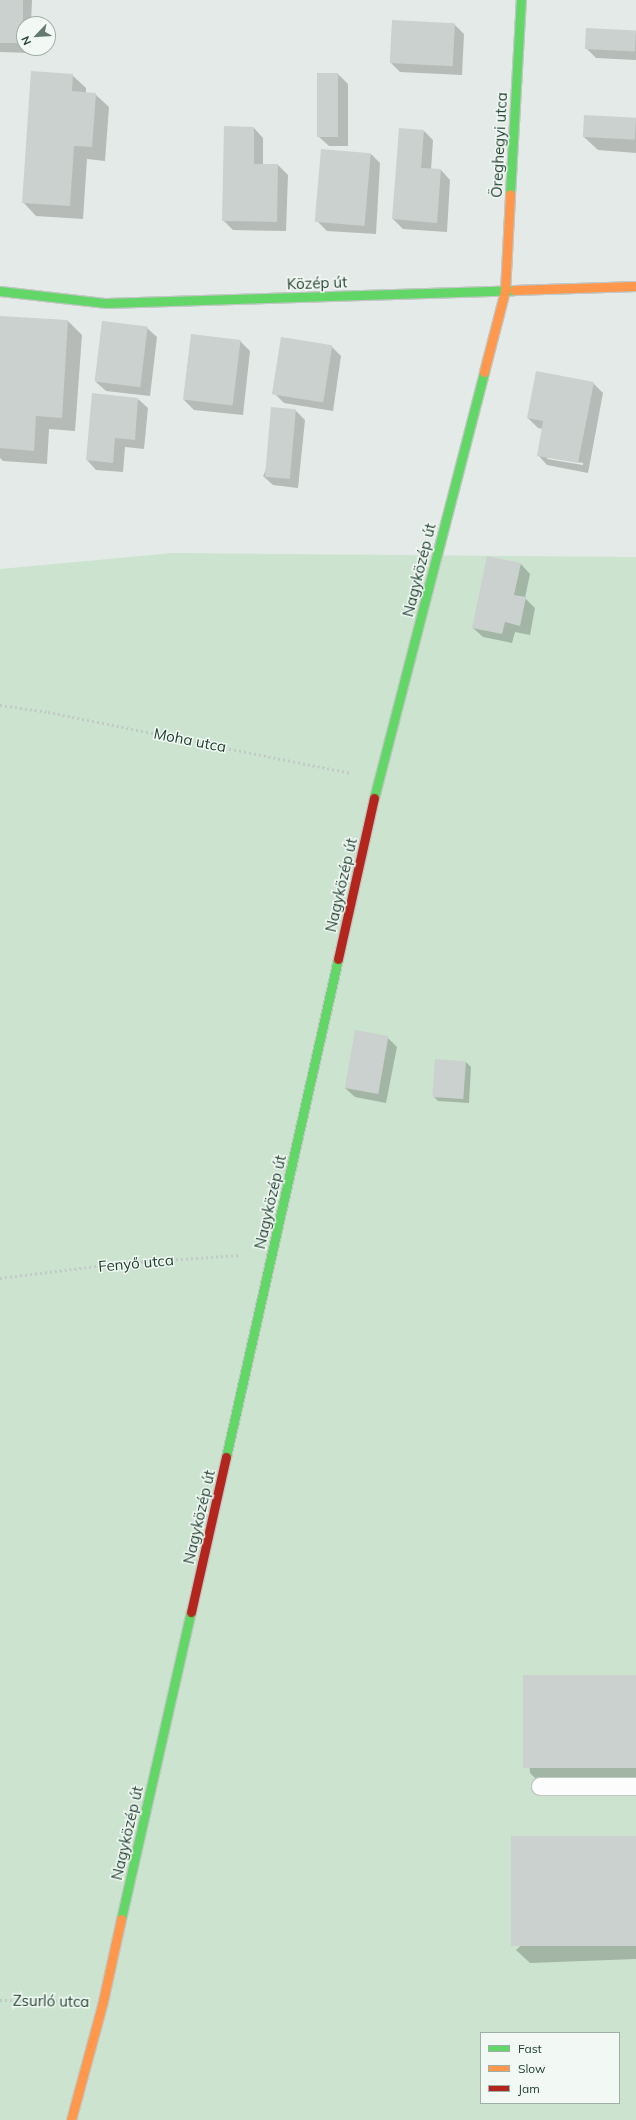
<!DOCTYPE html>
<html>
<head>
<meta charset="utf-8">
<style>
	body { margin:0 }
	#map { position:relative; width:636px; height:2120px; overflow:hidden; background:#e4eae7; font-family:Mulish,sans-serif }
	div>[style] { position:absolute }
	.green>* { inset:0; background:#cce4cf }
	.shadow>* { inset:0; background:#0003 }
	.building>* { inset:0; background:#cbd1ce; transform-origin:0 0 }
	.path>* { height:2.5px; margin-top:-1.25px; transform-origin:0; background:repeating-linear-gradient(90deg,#c1cac5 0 2px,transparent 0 5px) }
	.roads { filter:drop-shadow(1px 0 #c1c7c4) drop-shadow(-1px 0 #c1c7c4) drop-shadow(0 1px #c1c7c4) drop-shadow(0 -1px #c1c7c4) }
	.lane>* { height:17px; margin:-8.5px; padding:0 8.5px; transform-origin:8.5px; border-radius:8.5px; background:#fbfcfb }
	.fast>* { height:9px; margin:-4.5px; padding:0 4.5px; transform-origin:4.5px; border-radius:4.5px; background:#63d668 }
	.slow>* { height:9px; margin:-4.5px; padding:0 4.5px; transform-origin:4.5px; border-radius:4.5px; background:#ff974d }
	.jam>* { height:9px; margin:-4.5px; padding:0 4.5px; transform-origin:4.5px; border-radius:4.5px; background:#b3261e }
	span { translate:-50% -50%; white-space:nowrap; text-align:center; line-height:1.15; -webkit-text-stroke:3px #f2f9f4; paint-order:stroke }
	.street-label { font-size:15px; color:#203f31 }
	.legend { position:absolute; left:480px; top:2032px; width:140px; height:72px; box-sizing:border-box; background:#f2f9f4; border:1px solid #9eafa6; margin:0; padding:5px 7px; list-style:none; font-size:12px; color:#203f31 }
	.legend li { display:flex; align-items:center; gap:8px; height:20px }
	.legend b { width:20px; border:1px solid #9eafa6 }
	.north { position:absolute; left:16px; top:16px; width:40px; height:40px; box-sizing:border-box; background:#f2f9f4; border:1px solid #9eafa6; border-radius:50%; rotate:245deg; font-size:11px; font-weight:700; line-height:16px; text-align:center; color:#203f31 }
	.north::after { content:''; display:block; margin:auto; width:14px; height:18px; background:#657b71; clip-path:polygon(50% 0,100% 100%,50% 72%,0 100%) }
</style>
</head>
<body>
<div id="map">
	<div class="green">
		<div style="clip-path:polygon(evenodd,173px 553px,636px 557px,636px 2120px,0 2120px,0 569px,173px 553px,481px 2033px,619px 2033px,619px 2103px,481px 2103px,481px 2033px)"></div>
	</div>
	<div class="shadow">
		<div style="clip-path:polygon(0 0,32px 0,31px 24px,24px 24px,24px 48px,30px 48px,30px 53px,0 52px)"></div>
		<div style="clip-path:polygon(454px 24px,464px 34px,462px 75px,400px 72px,391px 63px)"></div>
		<div style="clip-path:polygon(636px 32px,636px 60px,596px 58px,586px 48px)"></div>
		<div style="clip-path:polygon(338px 74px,348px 84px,348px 146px,329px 146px,319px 137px)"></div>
		<div style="clip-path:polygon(72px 75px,86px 88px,86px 93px,95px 94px,109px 107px,105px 161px,87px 159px,83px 219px,36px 216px,23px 202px)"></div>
		<div style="clip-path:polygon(636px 119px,636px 153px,598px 150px,584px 137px)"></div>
		<div style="clip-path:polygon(254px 128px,263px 138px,263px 165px,278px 165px,288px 175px,286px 231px,233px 230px,223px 220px)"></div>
		<div style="clip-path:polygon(424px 131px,433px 140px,431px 170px,441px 170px,450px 180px,447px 232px,403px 229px,393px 219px)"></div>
		<div style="clip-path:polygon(371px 154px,380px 163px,376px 234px,327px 231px,317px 221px)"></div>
		<div style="clip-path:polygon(0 317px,68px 321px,82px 335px,75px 431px,49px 429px,47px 464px,3px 461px,0 458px)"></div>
		<div style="clip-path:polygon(147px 328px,157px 337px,150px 396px,106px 391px,96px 382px)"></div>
		<div style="clip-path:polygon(240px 341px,250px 351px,243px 415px,194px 410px,184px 400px)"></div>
		<div style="clip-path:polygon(331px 346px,341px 356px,333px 411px,284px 403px,274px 393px)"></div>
		<div style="clip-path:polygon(evenodd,593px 383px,603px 393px,588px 473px,547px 465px,538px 455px,543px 429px,538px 428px,528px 418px,593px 383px,547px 457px,583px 463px,583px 465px,547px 459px,547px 457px)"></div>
		<div style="clip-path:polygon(138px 399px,148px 408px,144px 449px,125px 447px,123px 472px,96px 470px,87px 460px)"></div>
		<div style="clip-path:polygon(295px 410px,305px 420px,298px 488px,273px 485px,263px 476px)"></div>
		<div style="clip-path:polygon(521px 564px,530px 574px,525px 598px,535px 608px,530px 635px,515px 632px,512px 643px,483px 637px,473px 628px)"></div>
		<div style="clip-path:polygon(387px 1037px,397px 1047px,386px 1103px,355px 1097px,345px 1088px)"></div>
		<div style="clip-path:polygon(466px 1062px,471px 1067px,469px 1103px,438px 1101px,433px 1096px)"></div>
		<div style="clip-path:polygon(636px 1676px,636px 1785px,546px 1789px,530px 1773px,524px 1681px)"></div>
		<div style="clip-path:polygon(636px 1837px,636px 1959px,530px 1963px,516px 1950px)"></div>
	</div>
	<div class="building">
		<div style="left:0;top:0;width:23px;height:43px"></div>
		<div style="left:392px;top:20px;width:63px;height:43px;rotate:3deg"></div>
		<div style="left:586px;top:28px;width:50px;height:21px;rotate:3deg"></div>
		<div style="clip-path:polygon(31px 71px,73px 74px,72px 91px,96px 93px,92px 147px,74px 146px,70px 206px,22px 203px)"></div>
		<div style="left:317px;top:73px;width:21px;height:64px"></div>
		<div style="left:584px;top:115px;width:52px;height:22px;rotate:3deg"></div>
		<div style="clip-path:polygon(224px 126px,254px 127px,254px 164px,278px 164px,277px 222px,222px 221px)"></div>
		<div style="clip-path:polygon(399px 128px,424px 130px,421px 168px,441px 169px,437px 223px,392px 219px)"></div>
		<div style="left:321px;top:149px;width:50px;height:73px;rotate:5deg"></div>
		<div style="clip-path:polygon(0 316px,68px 320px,62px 418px,36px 416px,34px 451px,0 448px)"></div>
		<div style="left:102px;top:321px;width:46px;height:61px;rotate:7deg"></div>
		<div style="left:191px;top:334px;width:50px;height:66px;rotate:7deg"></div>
		<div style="left:281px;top:337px;width:52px;height:58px;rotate:9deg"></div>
		<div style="clip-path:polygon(536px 371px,594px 382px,578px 463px,537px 456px,543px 421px,527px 418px)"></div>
		<div style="clip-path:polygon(92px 393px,138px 398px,135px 440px,115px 438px,113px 463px,86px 460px)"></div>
		<div style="left:271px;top:407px;width:25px;height:70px;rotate:5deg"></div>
		<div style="clip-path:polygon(487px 556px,521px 563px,514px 595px,526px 597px,520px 626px,505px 622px,502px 634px,472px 628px)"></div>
		<div style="left:355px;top:1030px;width:34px;height:59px;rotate:10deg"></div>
		<div style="left:435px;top:1059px;width:31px;height:38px;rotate:4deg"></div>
		<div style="left:636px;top:1675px;width:93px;height:113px;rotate:90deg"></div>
		<div style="left:636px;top:1836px;width:110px;height:125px;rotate:90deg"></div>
	</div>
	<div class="path">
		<div style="left:0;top:705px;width:49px;rotate:8.3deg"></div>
		<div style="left:48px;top:712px;width:309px;rotate:11.4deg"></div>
		<div style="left:0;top:1278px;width:122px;rotate:-7.1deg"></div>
		<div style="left:121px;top:1263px;width:120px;rotate:-3.8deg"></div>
		<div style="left:0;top:2000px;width:72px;rotate:0.8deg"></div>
	</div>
	<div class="roads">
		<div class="lane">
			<div style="left:540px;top:1786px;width:96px"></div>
		</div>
		<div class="fast">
			<div style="left:510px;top:194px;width:194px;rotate:-86.8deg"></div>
			<div style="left:0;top:291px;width:107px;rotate:6.5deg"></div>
			<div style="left:106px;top:303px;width:408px;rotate:-1.8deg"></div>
			<div style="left:374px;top:798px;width:440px;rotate:-75.5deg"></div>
			<div style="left:226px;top:1457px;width:510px;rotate:-77.33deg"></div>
			<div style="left:121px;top:1919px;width:315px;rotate:-77.2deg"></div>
		</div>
		<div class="slow">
			<div style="left:514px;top:290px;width:122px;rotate:-1.9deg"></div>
			<div style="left:484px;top:372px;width:84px;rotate:-75.5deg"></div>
			<div style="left:505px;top:291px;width:97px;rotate:-87deg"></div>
			<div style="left:71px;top:2120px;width:123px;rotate:-74.9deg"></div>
			<div style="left:103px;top:2001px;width:84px;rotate:-77.6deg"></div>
		</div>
		<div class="jam">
			<div style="left:338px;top:959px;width:165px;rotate:-77.4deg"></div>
			<div style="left:191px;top:1612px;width:159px;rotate:-77.3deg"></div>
		</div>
	</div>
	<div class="street-label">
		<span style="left:499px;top:145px;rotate:-87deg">Öreghegyi utca</span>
		<span style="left:317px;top:283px;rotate:-2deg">Közép út</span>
		<span style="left:419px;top:570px;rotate:-76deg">Nagyközép út</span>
		<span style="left:190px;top:740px;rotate:11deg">Moha utca</span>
		<span style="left:341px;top:885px;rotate:-77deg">Nagyközép út</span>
		<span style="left:270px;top:1202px;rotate:-77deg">Nagyközép út</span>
		<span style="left:136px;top:1263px;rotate:-5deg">Fenyő utca</span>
		<span style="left:199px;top:1517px;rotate:-77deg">Nagyközép út</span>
		<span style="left:127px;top:1833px;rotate:-77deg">Nagyközép út</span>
		<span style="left:51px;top:2001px;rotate:1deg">Zsurló utca</span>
	</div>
	<ul class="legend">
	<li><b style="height:5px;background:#63d668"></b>Fast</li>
	<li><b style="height:5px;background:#ff974d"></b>Slow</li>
	<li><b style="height:5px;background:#b3261e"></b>Jam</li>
	</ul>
	<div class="north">N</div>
</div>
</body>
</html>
